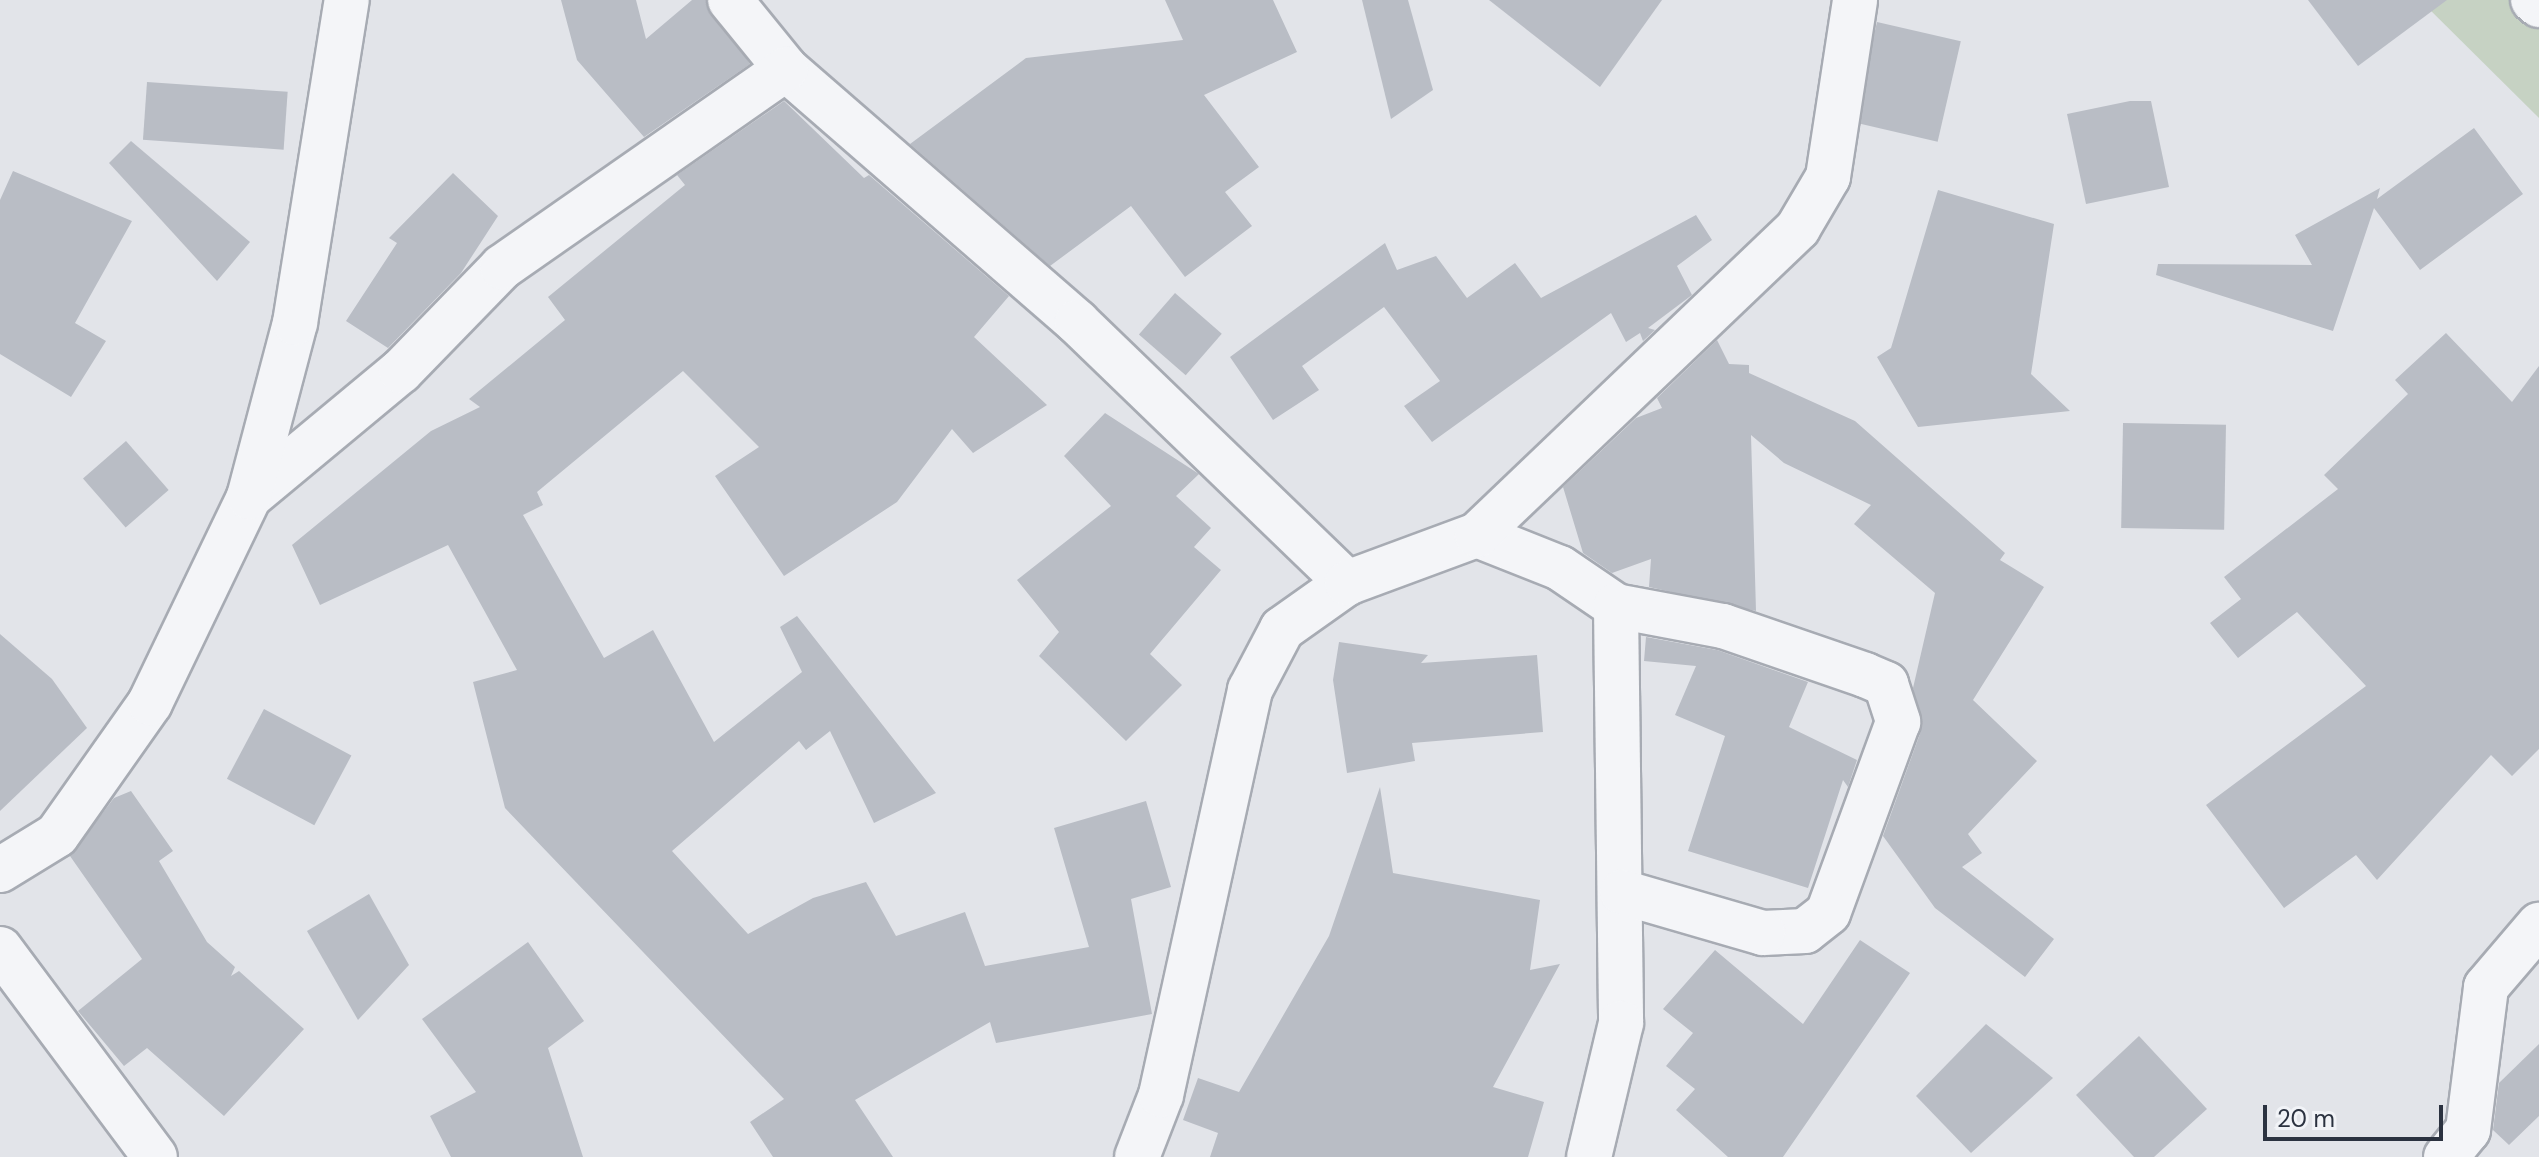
<!DOCTYPE html>
<html>
<head>
<meta charset="utf-8">
<style>
	body { margin:0 }
	#map { position:relative; width:2539px; height:1157px; overflow:hidden; background:#e2e4e9; font-family:"DM Sans",sans-serif }
	div>[style] { position:absolute }
	.green>* { inset:0; background:#c6d2c3 }
	.building>* { inset:0; background:#b9bdc5; transform-origin:0 0 }
	.roads { filter:drop-shadow(2px 0 #a7abb3) drop-shadow(-2px 0 #a7abb3) drop-shadow(0 2px #a7abb3) drop-shadow(0 -2px #a7abb3) }
	.street>* { height:44px; margin:-22px; padding:0 22px; transform-origin:22px; border-radius:22px; background:#f4f5f8 }
	span { translate:-50% -50%; white-space:nowrap; text-align:center; line-height:1.15; -webkit-text-stroke:6px #f1f3f7; paint-order:stroke }
	.scale { position:absolute; left:2263px; top:1105px; width:180px; height:36px; box-sizing:border-box; border:4px solid #2b3240; border-top:0; padding-left:10px; font-size:24px; line-height:28px; white-space:nowrap; color:#2b3240; -webkit-text-stroke:6px #f1f3f7; paint-order:stroke }
</style>
</head>
<body>
<div id="map">
	<div class="green">
		<div style="clip-path:polygon(2420px 0,2539px 0,2539px 118px)"></div>
	</div>
	<div class="building">
		<div style="clip-path:polygon(561px 0,636px 0,646px 39px,692px 0,706px 0,750px 64px,644px 137px,577px 60px)"></div>
		<div style="clip-path:polygon(1165px 0,1273px 0,1297px 52px,1204px 95px,1259px 167px,1225px 192px,1252px 226px,1185px 277px,1131px 206px,1050px 266px,910px 144px,1026px 58px,1183px 40px)"></div>
		<div style="clip-path:polygon(1362px 0,1408px 0,1433px 90px,1391px 119px)"></div>
		<div style="clip-path:polygon(1489px 0,1662px 0,1600px 87px)"></div>
		<div style="clip-path:polygon(2308px 0,2447px 0,2358px 66px)"></div>
		<div style="left:1877px;top:22px;width:86px;height:103px;rotate:13deg"></div>
		<div style="left:147px;top:82px;width:141px;height:58px;rotate:4deg"></div>
		<div style="clip-path:polygon(784px 101px,864px 178px,869px 175px,1009px 296px,974px 337px,1047px 405px,973px 453px,952px 429px,897px 502px,784px 576px,715px 476px,759px 447px,683px 371px,537px 492px,543px 505px,523px 515px,604px 658px,653px 630px,714px 742px,802px 672px,780px 627px,797px 616px,936px 793px,874px 823px,830px 731px,806px 750px,799px 741px,672px 851px,748px 934px,813px 898px,866px 882px,896px 936px,965px 912px,985px 966px,1089px 947px,1054px 828px,1146px 801px,1171px 887px,1131px 899px,1152px 1014px,996px 1043px,990px 1022px,855px 1100px,893px 1157px,773px 1157px,750px 1122px,784px 1099px,505px 808px,473px 682px,517px 670px,448px 545px,320px 605px,292px 545px,431px 431px,480px 407px,469px 399px,565px 320px,548px 297px,685px 185px,677px 175px)"></div>
		<div style="clip-path:polygon(2130px 101px,2151px 101px,2169px 187px,2086px 204px,2067px 114px)"></div>
		<div style="clip-path:polygon(2474px 128px,2523px 194px,2420px 270px,2374px 208px,2333px 331px,2156px 275px,2158px 264px,2312px 265px,2295px 235px,2380px 188px,2377px 199px)"></div>
		<div style="clip-path:polygon(131px 141px,250px 242px,217px 281px,109px 163px)"></div>
		<div style="clip-path:polygon(13px 171px,132px 221px,75px 323px,106px 341px,71px 397px,0 354px,0 200px)"></div>
		<div style="clip-path:polygon(453px 173px,498px 216px,461px 273px,388px 348px,346px 321px,397px 243px,389px 238px)"></div>
		<div style="clip-path:polygon(1938px 190px,2054px 224px,2031px 374px,2070px 411px,1918px 427px,1877px 357px,1891px 348px)"></div>
		<div style="clip-path:polygon(1696px 215px,1712px 240px,1677px 266px,1692px 295px,1648px 328px,1655px 330px,1643px 341px,1640px 333px,1626px 342px,1611px 313px,1432px 442px,1404px 406px,1440px 381px,1384px 307px,1302px 366px,1319px 390px,1273px 420px,1230px 357px,1385px 243px,1397px 270px,1436px 256px,1467px 298px,1515px 263px,1541px 298px)"></div>
		<div style="left:1175px;top:293px;width:62px;height:55px;rotate:41deg"></div>
		<div style="clip-path:polygon(2446px 333px,2512px 402px,2539px 366px,2539px 749px,2512px 776px,2491px 755px,2377px 880px,2356px 855px,2284px 908px,2206px 805px,2366px 686px,2297px 612px,2238px 658px,2210px 623px,2241px 599px,2224px 577px,2338px 489px,2324px 475px,2408px 394px,2395px 380px)"></div>
		<div style="clip-path:polygon(1717px 340px,1729px 364px,1749px 365px,1749px 373px,1855px 421px,2005px 553px,2000px 560px,2044px 587px,1973px 700px,2037px 761px,1968px 834px,1982px 853px,1962px 867px,2054px 939px,2025px 977px,1935px 908px,1883px 836px,1921px 731px,1913px 688px,1935px 593px,1854px 524px,1871px 505px,1784px 463px,1751px 435px,1756px 611px,1649px 587px,1651px 559px,1612px 573px,1583px 553px,1563px 487px,1636px 418px,1662px 408px,1657px 398px)"></div>
		<div style="clip-path:polygon(1105px 413px,1199px 474px,1176px 496px,1211px 528px,1194px 547px,1221px 570px,1150px 654px,1182px 685px,1126px 741px,1039px 656px,1059px 632px,1017px 580px,1111px 506px,1064px 456px)"></div>
		<div style="left:2123px;top:423px;width:103px;height:105px;rotate:1deg"></div>
		<div style="left:126px;top:441px;width:65px;height:57px;rotate:49deg"></div>
		<div style="clip-path:polygon(0 634px,52px 679px,87px 728px,0 811px)"></div>
		<div style="clip-path:polygon(1646px 637px,1717px 650px,1808px 682px,1789px 727px,1857px 760px,1848px 787px,1843px 780px,1808px 888px,1688px 851px,1725px 736px,1675px 715px,1696px 666px,1644px 661px)"></div>
		<div style="clip-path:polygon(1339px 642px,1428px 655px,1421px 663px,1537px 655px,1543px 732px,1412px 743px,1415px 761px,1347px 773px,1333px 680px)"></div>
		<div style="left:264px;top:709px;width:99px;height:79px;rotate:28deg"></div>
		<div style="clip-path:polygon(1380px 787px,1393px 873px,1540px 900px,1530px 970px,1560px 964px,1493px 1087px,1544px 1102px,1528px 1157px,1210px 1157px,1218px 1133px,1183px 1120px,1198px 1078px,1239px 1092px,1329px 936px)"></div>
		<div style="clip-path:polygon(131px 791px,173px 851px,159px 861px,207px 942px,235px 967px,231px 976px,239px 971px,304px 1029px,224px 1116px,147px 1048px,124px 1066px,78px 1011px,142px 959px,70px 856px,114px 798px)"></div>
		<div style="clip-path:polygon(369px 894px,409px 965px,358px 1020px,307px 931px)"></div>
		<div style="clip-path:polygon(1860px 940px,1910px 973px,1783px 1157px,1728px 1157px,1676px 1110px,1695px 1089px,1666px 1066px,1693px 1033px,1663px 1009px,1715px 950px,1803px 1024px)"></div>
		<div style="clip-path:polygon(528px 942px,584px 1021px,548px 1048px,583px 1157px,451px 1157px,430px 1116px,476px 1092px,422px 1019px)"></div>
		<div style="clip-path:polygon(1986px 1024px,2053px 1078px,1971px 1153px,1916px 1096px)"></div>
		<div style="clip-path:polygon(2139px 1036px,2207px 1109px,2154px 1157px,2134px 1157px,2076px 1095px)"></div>
		<div style="clip-path:polygon(2539px 1044px,2539px 1116px,2509px 1145px,2493px 1130px,2499px 1083px)"></div>
	</div>
	<div class="roads">
		<div class="street">
			<div style="left:730px;top:0;width:89px;rotate:50.9deg"></div>
			<div style="left:786px;top:69px;width:386px;rotate:41deg"></div>
			<div style="left:1077px;top:322px;width:376px;rotate:44deg"></div>
			<div style="left:2533px;top:0;width:8px;rotate:40deg"></div>
			<div style="left:249px;top:497px;width:197px;rotate:-39.7deg"></div>
			<div style="left:401px;top:371px;width:145px;rotate:-45.8deg"></div>
			<div style="left:502px;top:267px;width:346px;rotate:-34.9deg"></div>
			<div style="left:1477px;top:535px;width:89px;rotate:21.7deg"></div>
			<div style="left:1560px;top:568px;width:68px;rotate:34.2deg"></div>
			<div style="left:1616px;top:606px;width:417px;rotate:89.3deg"></div>
			<div style="left:1621px;top:1023px;width:138px;rotate:103.4deg"></div>
			<div style="left:1616px;top:606px;width:109px;rotate:10.6deg"></div>
			<div style="left:1723px;top:626px;width:150px;rotate:19deg"></div>
			<div style="left:1865px;top:675px;width:23px;rotate:23deg"></div>
			<div style="left:1886px;top:684px;width:40px;rotate:72deg"></div>
			<div style="left:1898px;top:722px;width:203px;rotate:110.1deg"></div>
			<div style="left:1828px;top:913px;width:29px;rotate:142deg"></div>
			<div style="left:1805px;top:931px;width:42px;rotate:177.3deg"></div>
			<div style="left:1763px;top:933px;width:147px;rotate:-163.8deg"></div>
			<div style="left:0;top:870px;width:67px;rotate:-31.6deg"></div>
			<div style="left:57px;top:835px;width:161px;rotate:-54.8deg"></div>
			<div style="left:150px;top:703px;width:229px;rotate:-64.3deg"></div>
			<div style="left:249px;top:497px;width:180px;rotate:-75.2deg"></div>
			<div style="left:295px;top:323px;width:327px;rotate:-80.9deg"></div>
			<div style="left:0;top:949px;width:259px;rotate:53.3deg"></div>
			<div style="left:1137px;top:1157px;width:66px;rotate:-68.8deg"></div>
			<div style="left:1161px;top:1095px;width:415px;rotate:-77.6deg"></div>
			<div style="left:1250px;top:690px;width:69px;rotate:-62.3deg"></div>
			<div style="left:1282px;top:629px;width:80px;rotate:-35.3deg"></div>
			<div style="left:1347px;top:583px;width:139px;rotate:-20.3deg"></div>
			<div style="left:1477px;top:535px;width:444px;rotate:-43.7deg"></div>
			<div style="left:1798px;top:228px;width:59px;rotate:-59.5deg"></div>
			<div style="left:1828px;top:177px;width:179px;rotate:-81.3deg"></div>
			<div style="left:2446px;top:1157px;width:35px;rotate:-51deg"></div>
			<div style="left:2468px;top:1130px;width:144px;rotate:-82.8deg"></div>
			<div style="left:2486px;top:987px;width:82px;rotate:-49.5deg"></div>
		</div>
	</div>
	<div class="scale">20 m</div>
</div>
</body>
</html>
